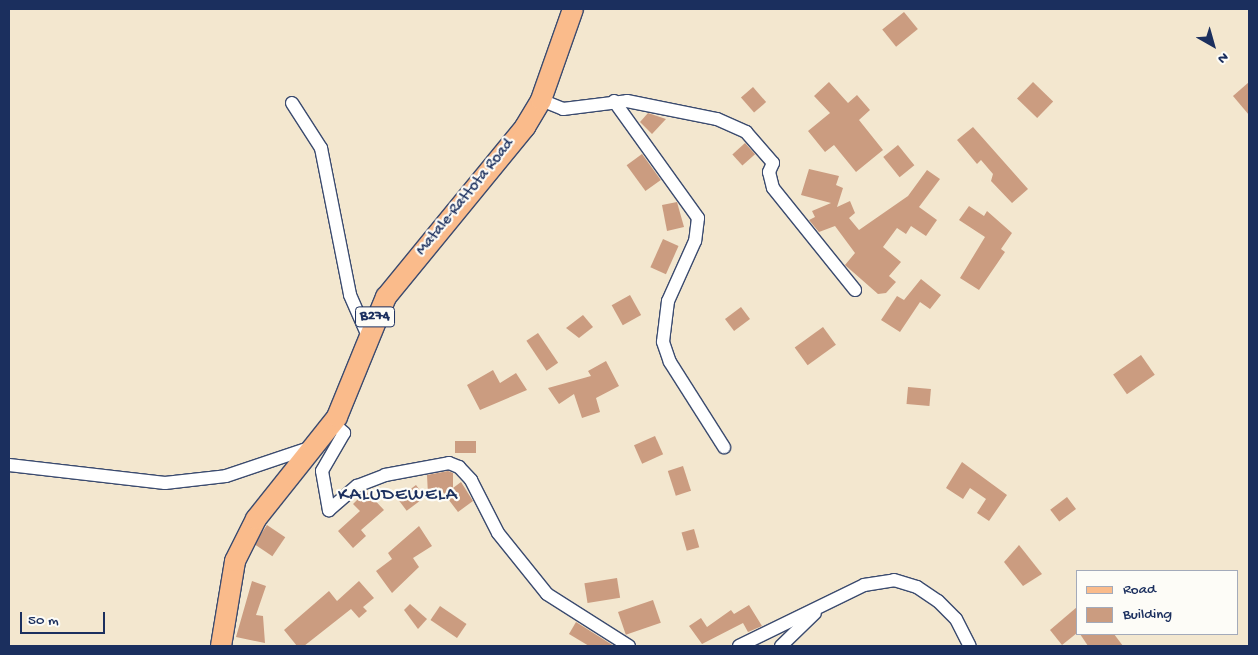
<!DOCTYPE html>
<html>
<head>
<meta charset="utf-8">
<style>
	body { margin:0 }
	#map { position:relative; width:1258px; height:655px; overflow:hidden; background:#f3e7cf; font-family:"Gochi Hand",sans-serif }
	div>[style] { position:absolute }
	.building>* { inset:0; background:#cb9c80; transform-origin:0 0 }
	.roads { filter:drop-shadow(1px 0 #3b4b6f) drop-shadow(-1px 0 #3b4b6f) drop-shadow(0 1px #3b4b6f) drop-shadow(0 -1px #3b4b6f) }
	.minor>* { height:12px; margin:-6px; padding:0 6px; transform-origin:6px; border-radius:6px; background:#fff }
	.primary>* { height:20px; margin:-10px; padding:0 10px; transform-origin:10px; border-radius:10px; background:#fabb8b }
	span { translate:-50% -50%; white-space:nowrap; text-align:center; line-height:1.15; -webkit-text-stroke:4.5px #fdfcf7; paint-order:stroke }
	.shield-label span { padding:1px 4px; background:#fdfcf7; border:1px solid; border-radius:4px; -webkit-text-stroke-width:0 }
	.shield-label { font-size:15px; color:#1b2f5e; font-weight:700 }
	.street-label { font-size:16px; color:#1b2f5e }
	.quarter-label { font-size:19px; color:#1b2f5e; letter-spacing:1px }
	.frame { position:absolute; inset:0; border:10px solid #1b2f5e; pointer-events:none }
	.legend { position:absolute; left:1076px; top:570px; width:162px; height:65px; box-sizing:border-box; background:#fdfcf7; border:1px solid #a3aaba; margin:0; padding:6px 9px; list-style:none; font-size:15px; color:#1b2f5e }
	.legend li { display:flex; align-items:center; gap:10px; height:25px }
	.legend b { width:25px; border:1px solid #a3aaba }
	.north { position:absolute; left:1188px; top:20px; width:50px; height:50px; -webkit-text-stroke:4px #fdfcf7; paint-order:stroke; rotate:142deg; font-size:14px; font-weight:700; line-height:20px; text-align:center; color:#1b2f5e }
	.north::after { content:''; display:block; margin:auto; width:18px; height:22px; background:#1b2f5e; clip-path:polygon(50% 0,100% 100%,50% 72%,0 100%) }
	.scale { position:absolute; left:20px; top:612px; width:85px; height:22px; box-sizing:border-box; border:2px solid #1b2f5e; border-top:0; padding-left:6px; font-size:15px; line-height:18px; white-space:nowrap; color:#1b2f5e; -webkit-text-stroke:4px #fdfcf7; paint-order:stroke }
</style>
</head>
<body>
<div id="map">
	<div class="building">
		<div style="left:904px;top:12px;width:22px;height:28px;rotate:51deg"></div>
		<div style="clip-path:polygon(829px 82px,848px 103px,857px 95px,870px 110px,859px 120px,883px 150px,856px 172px,834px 145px,825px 152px,808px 131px,830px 113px,814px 96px)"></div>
		<div style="left:1033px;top:82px;width:28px;height:23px;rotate:44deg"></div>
		<div style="clip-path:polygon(1249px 82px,1249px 115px,1233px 96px)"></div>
		<div style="left:753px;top:87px;width:20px;height:16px;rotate:49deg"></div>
		<div style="clip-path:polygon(648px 113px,666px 119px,652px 134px,640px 122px)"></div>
		<div style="clip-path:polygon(973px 127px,1028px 189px,1012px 203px,991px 181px,993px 174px,981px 160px,977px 164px,957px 140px)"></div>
		<div style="left:745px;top:143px;width:15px;height:17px;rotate:48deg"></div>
		<div style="left:898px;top:145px;width:26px;height:19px;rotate:51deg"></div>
		<div style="left:642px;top:154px;width:32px;height:19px;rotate:54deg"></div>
		<div style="clip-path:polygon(809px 169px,839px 176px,836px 185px,843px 188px,837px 207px,850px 201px,855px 213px,849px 218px,859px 230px,908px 196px,927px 170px,940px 179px,919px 207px,937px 220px,926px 236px,911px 226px,906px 234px,897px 228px,883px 247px,901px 262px,889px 276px,896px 282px,886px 293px,878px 294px,845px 265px,855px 253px,835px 226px,819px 232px,809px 220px,815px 217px,812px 211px,831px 203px,801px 195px)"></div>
		<div style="clip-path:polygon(677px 202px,684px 227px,667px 231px,662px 205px)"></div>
		<div style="clip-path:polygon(969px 206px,984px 216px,987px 211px,1012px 233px,1001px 249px,1005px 252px,979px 290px,960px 278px,985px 237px,959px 220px)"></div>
		<div style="left:663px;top:239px;width:17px;height:31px;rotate:24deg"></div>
		<div style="clip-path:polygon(921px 279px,941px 295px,930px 309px,920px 302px,900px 332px,881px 320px,897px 296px,904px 300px)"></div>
		<div style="left:630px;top:295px;width:23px;height:21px;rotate:61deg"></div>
		<div style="left:741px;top:307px;width:15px;height:20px;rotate:53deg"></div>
		<div style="clip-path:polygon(583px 315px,593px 327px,579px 338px,566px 328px)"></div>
		<div style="left:823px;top:327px;width:22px;height:35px;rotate:54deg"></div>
		<div style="left:538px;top:333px;width:36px;height:14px;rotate:56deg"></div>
		<div style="left:1141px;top:355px;width:24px;height:34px;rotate:55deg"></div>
		<div style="clip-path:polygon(606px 361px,619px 386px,596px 398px,600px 412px,582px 418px,574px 394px,559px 404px,548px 388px,591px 376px,588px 371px)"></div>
		<div style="clip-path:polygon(493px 370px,500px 383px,516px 373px,527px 390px,480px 410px,467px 385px)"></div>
		<div style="left:908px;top:387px;width:23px;height:17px;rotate:5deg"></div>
		<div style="left:655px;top:436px;width:20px;height:23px;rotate:66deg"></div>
		<div style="left:455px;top:441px;width:21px;height:12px"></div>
		<div style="clip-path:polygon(962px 462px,1007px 495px,989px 521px,977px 513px,986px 499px,970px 488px,963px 499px,946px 488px)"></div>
		<div style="left:683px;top:466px;width:26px;height:16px;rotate:72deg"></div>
		<div style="clip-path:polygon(448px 471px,453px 473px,453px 488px,461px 482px,473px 501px,458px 512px,439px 487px,428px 495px,427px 475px)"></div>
		<div style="left:416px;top:485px;width:15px;height:23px;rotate:53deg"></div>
		<div style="clip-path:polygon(366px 491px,384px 510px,361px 530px,366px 536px,353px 548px,338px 531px,360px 511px,353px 504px)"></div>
		<div style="left:1067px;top:497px;width:15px;height:21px;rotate:53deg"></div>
		<div style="left:267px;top:525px;width:22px;height:23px;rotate:34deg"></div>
		<div style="clip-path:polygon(419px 526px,432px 546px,413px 558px,419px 567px,392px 593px,376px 571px,392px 559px,388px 553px)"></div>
		<div style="left:694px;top:529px;width:19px;height:13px;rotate:74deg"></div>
		<div style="clip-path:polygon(1019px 545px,1042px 574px,1023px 586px,1004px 562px)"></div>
		<div style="left:617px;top:578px;width:20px;height:33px;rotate:81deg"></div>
		<div style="clip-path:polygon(252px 581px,266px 586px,256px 615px,263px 616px,265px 643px,236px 637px)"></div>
		<div style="clip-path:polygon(359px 581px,374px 598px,363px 607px,367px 611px,359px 618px,351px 609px,304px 646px,297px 646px,284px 630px,329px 591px,337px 601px)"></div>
		<div style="left:653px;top:600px;width:24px;height:37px;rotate:71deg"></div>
		<div style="clip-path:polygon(410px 604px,427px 619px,418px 629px,404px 610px)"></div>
		<div style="clip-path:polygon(749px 605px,762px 626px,748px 632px,743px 623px,702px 644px,689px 626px,701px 618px,707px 627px,731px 610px,734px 614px)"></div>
		<div style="left:440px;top:606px;width:32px;height:17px;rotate:34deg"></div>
		<div style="clip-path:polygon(1077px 607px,1077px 633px,1062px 645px,1050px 630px)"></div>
		<div style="clip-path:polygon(576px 622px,614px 646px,589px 646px,569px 634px)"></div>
		<div style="clip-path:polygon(1080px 634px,1114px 634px,1123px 646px,1088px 646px)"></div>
	</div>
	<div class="roads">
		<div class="minor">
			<div style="left:541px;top:100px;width:24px;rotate:22deg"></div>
			<div style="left:563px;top:109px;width:64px;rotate:-7.1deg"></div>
			<div style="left:627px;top:101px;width:92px;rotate:11.3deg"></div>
			<div style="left:717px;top:119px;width:32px;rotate:24deg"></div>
			<div style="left:746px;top:132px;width:41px;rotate:48.9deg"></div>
			<div style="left:773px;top:163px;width:10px;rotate:114deg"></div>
			<div style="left:769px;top:172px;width:16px;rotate:76deg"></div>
			<div style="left:773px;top:188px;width:131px;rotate:51.2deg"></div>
			<div style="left:614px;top:101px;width:144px;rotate:54.3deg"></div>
			<div style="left:698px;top:218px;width:23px;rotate:97deg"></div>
			<div style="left:695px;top:241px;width:66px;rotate:114.2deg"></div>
			<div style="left:668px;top:301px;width:41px;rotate:97deg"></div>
			<div style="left:663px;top:342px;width:21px;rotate:71deg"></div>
			<div style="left:670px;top:362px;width:101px;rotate:57.6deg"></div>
			<div style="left:292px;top:103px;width:54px;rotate:57.2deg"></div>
			<div style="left:321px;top:148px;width:150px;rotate:78.8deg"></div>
			<div style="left:350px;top:295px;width:43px;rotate:66.4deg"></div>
			<div style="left:333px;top:423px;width:15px;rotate:42deg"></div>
			<div style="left:344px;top:433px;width:44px;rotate:120.1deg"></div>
			<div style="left:322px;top:471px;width:40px;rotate:80deg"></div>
			<div style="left:329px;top:510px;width:37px;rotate:-41deg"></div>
			<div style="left:357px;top:486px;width:30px;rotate:-21deg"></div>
			<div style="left:385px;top:475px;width:65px;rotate:-10.6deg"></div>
			<div style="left:449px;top:463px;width:11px;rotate:22deg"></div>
			<div style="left:459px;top:467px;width:18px;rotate:47deg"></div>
			<div style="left:471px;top:480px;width:59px;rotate:63deg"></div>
			<div style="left:498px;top:533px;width:78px;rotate:51.2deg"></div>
			<div style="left:547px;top:594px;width:97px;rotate:32.4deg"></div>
			<div style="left:9px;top:465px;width:157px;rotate:6.6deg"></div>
			<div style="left:165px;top:483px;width:61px;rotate:-6.5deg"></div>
			<div style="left:226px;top:476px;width:88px;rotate:-18.6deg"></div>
			<div style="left:739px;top:646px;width:139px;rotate:-26deg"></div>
			<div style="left:864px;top:585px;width:30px;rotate:-9deg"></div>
			<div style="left:894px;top:580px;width:24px;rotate:17deg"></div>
			<div style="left:917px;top:587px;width:25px;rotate:34deg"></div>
			<div style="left:938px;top:601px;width:25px;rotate:45deg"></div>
			<div style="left:956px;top:619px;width:30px;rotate:63deg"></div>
			<div style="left:781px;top:646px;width:47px;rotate:-44.1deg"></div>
		</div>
		<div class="primary">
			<div style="left:221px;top:646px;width:86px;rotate:-80.6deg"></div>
			<div style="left:235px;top:561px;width:47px;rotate:-63.4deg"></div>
			<div style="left:256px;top:519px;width:130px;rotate:-51.5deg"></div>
			<div style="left:337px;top:417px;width:130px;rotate:-67.8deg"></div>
			<div style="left:386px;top:297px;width:220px;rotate:-50.7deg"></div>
			<div style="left:525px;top:127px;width:31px;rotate:-59deg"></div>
			<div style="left:541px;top:100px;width:96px;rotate:-70.6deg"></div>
		</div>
	</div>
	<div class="shield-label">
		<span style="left:375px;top:317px">B274</span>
	</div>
	<div class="street-label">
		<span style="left:466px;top:198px;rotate:-51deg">Matale-Rattota Road</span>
	</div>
	<div class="quarter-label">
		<span style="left:398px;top:496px">KALUDEWELA</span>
	</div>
	<div class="frame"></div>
	<ul class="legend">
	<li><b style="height:6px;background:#fabb8b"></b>Road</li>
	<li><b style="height:14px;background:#cb9c80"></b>Building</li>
	</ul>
	<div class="north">N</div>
	<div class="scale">50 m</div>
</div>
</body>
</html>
